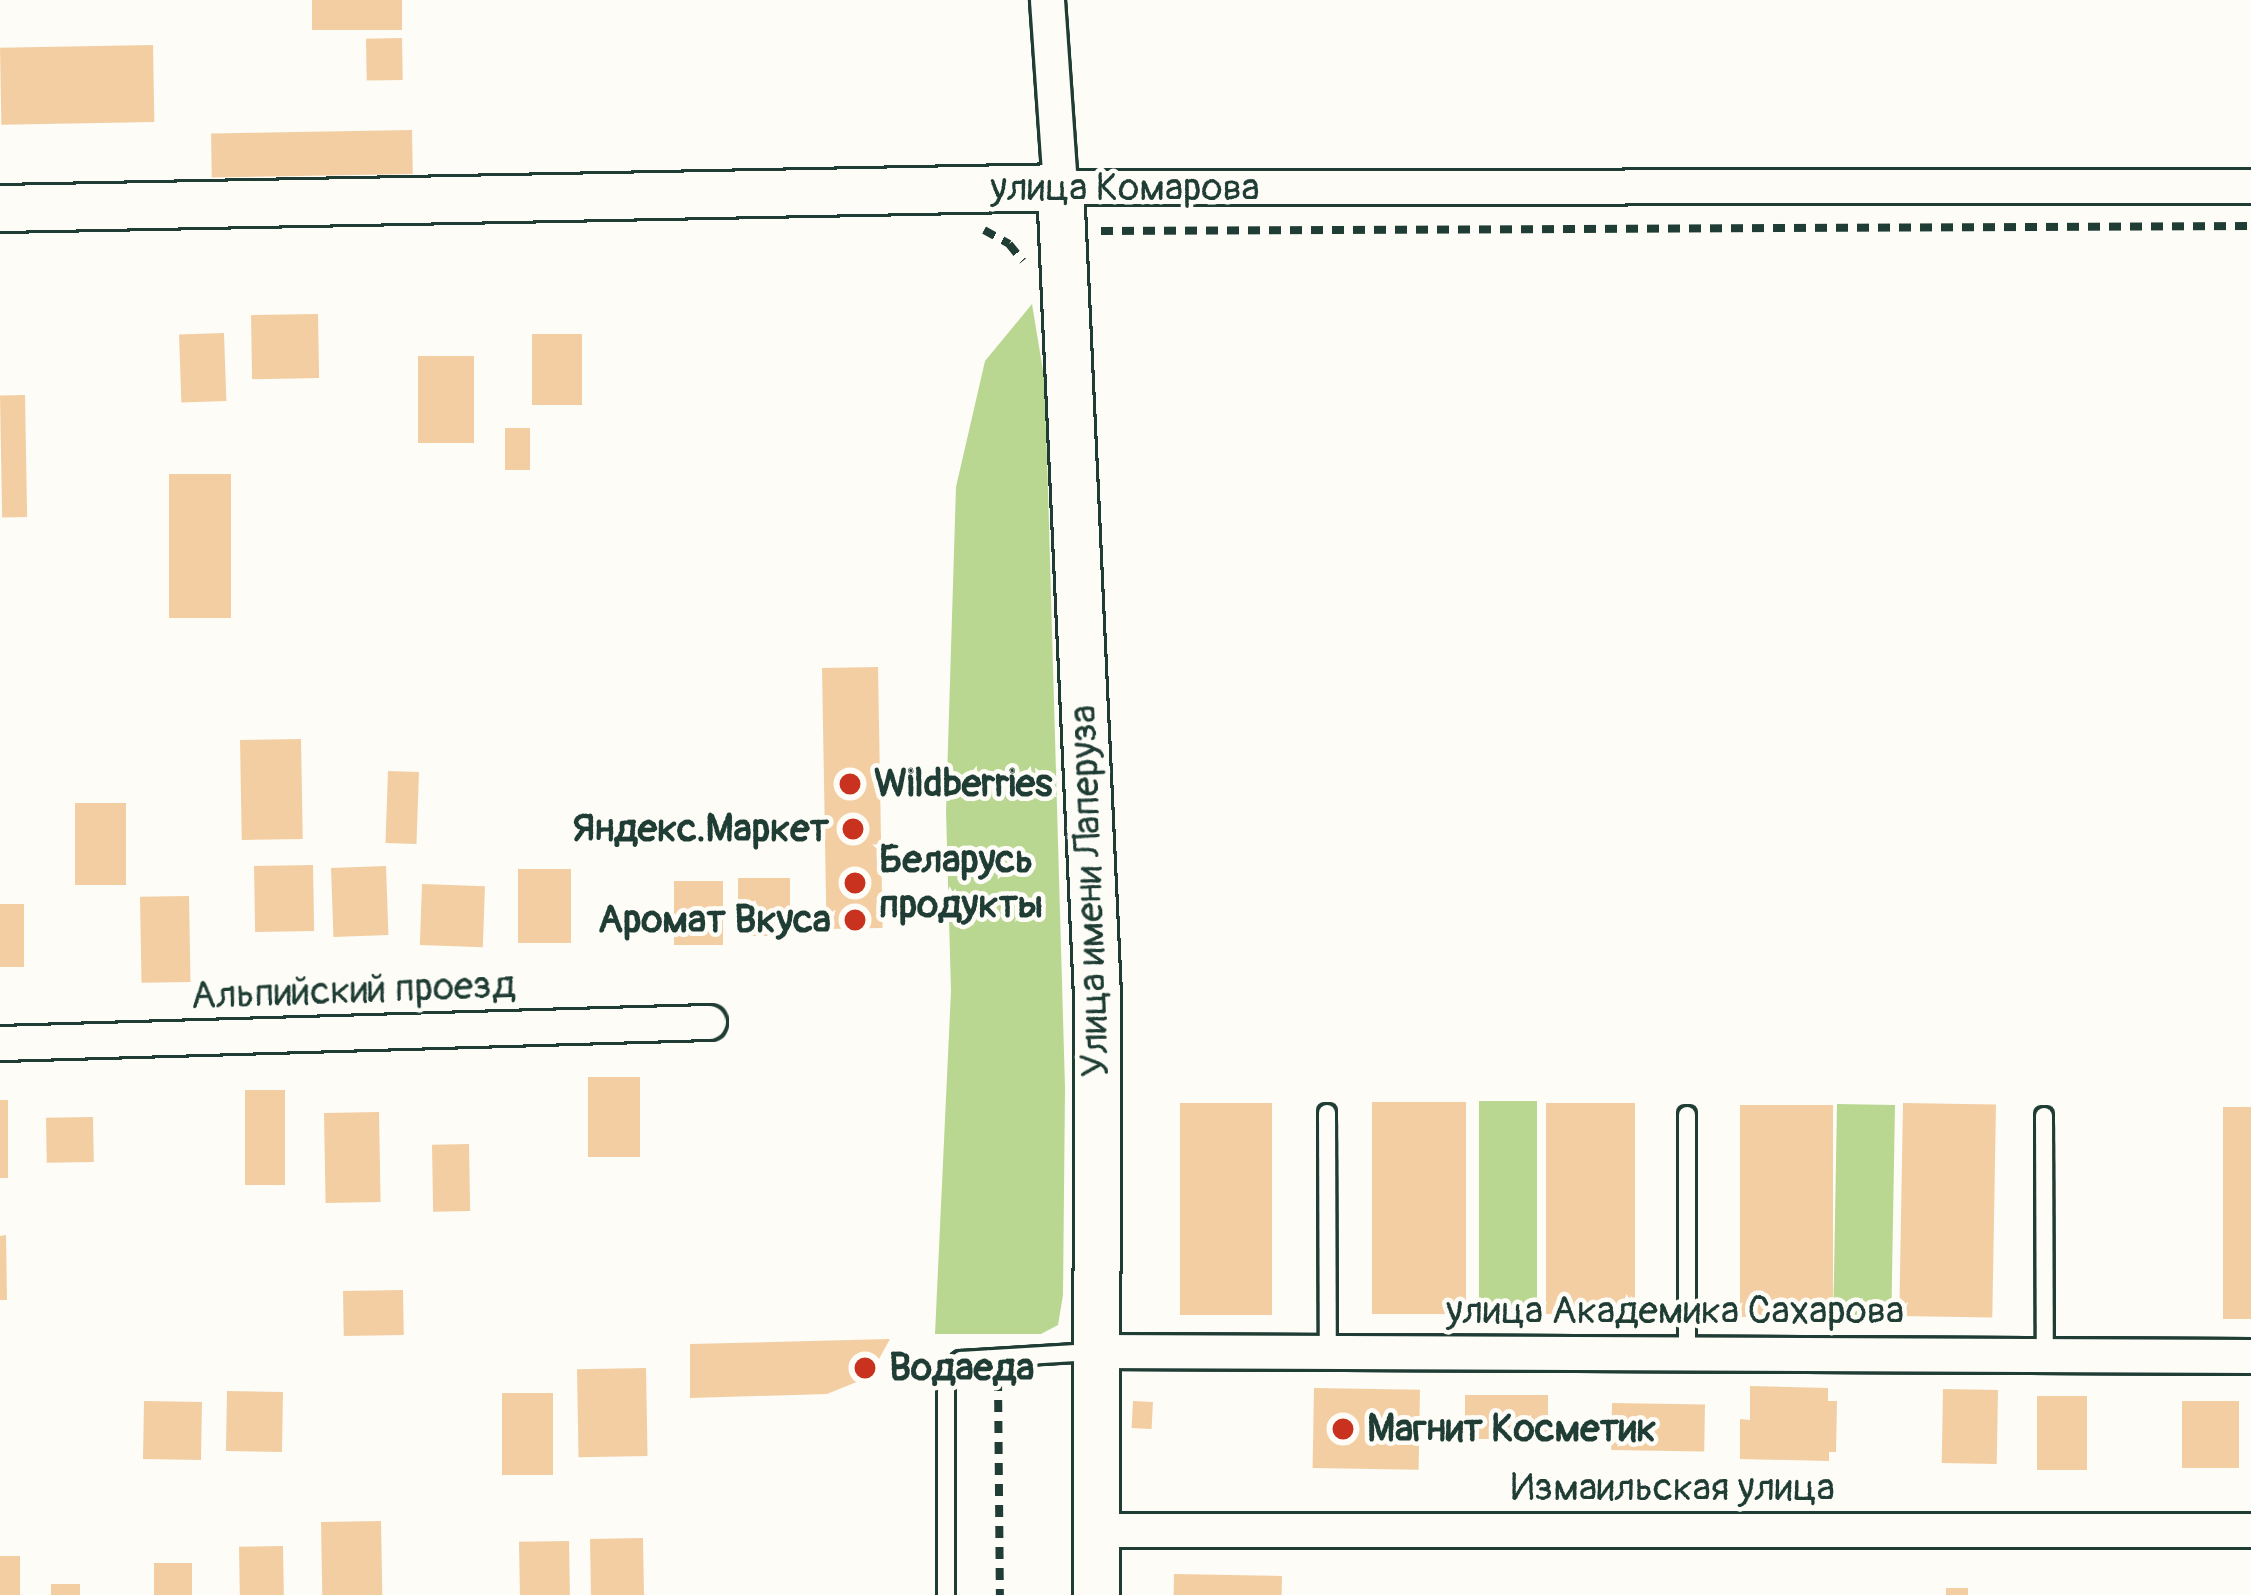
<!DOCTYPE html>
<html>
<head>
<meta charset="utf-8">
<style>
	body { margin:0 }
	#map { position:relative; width:2251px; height:1595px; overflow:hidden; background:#fdfcf7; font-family:Pangolin,sans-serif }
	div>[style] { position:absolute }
	.green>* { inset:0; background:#b9d790; transform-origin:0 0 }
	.building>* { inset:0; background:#f3cea3; transform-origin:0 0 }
	.path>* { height:8px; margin-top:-4px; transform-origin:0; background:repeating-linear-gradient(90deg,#1f3d34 0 12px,transparent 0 21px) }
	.roads { filter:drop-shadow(3px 0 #1f3d34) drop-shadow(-3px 0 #1f3d34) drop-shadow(0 3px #1f3d34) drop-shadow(0 -3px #1f3d34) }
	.lane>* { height:16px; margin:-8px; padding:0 8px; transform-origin:8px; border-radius:8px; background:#fdfcf7 }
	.street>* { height:33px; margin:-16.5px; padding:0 16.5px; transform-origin:16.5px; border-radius:16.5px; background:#fdfcf7 }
	.secondary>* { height:45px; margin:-22.5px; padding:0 22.5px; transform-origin:22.5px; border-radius:22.5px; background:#fdfcf7 }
	.dots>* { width:33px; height:33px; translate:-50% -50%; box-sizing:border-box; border:6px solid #fdfcf7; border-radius:50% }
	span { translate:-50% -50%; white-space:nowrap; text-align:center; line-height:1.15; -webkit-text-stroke:9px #fdfcf7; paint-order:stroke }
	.street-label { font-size:39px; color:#1f3d34 }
	.poi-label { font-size:39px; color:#1f3d34; font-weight:700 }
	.left { translate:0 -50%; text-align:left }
	.right { translate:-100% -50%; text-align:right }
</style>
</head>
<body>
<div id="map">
	<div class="green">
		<div style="clip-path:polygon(1032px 304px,1044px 377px,1047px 456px,1065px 1088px,1063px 1295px,1058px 1325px,1041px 1334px,935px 1334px,951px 991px,946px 811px,956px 487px,985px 361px)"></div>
		<div style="left:1479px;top:1101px;width:58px;height:211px"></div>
		<div style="left:1837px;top:1104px;width:58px;height:212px;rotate:1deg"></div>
	</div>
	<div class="building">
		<div style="left:312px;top:0;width:90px;height:30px"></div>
		<div style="left:402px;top:38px;width:42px;height:36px;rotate:89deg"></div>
		<div style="left:153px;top:45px;width:77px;height:153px;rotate:89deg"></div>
		<div style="left:412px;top:130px;width:44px;height:201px;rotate:89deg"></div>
		<div style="left:318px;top:314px;width:64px;height:67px;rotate:89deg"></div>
		<div style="left:224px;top:333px;width:68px;height:45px;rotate:88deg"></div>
		<div style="left:532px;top:334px;width:50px;height:71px"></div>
		<div style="left:418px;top:356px;width:56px;height:87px"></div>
		<div style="left:25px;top:395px;width:122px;height:25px;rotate:89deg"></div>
		<div style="left:530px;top:428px;width:42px;height:25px;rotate:90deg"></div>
		<div style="left:169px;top:474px;width:62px;height:144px"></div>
		<div style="left:878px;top:667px;width:261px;height:56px;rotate:89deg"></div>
		<div style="left:301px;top:739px;width:100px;height:61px;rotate:89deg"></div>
		<div style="left:388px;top:771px;width:31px;height:72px;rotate:2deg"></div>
		<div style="left:126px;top:803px;width:82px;height:51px;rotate:90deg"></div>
		<div style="left:313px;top:865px;width:66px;height:59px;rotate:89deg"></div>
		<div style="left:386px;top:866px;width:69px;height:55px;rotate:88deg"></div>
		<div style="left:518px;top:869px;width:53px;height:74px"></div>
		<div style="left:738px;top:878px;width:52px;height:58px"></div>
		<div style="left:674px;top:881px;width:49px;height:64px"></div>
		<div style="left:422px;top:884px;width:63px;height:61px;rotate:2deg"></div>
		<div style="left:189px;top:896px;width:86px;height:49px;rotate:89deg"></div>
		<div style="left:0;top:904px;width:24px;height:63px"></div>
		<div style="left:588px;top:1077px;width:52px;height:80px"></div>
		<div style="left:245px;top:1090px;width:40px;height:95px"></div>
		<div style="left:0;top:1100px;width:8px;height:78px"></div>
		<div style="left:1372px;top:1102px;width:94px;height:212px"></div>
		<div style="left:1180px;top:1103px;width:92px;height:212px"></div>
		<div style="left:1546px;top:1103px;width:89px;height:211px"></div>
		<div style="left:1903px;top:1103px;width:93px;height:213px;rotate:1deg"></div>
		<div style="left:1740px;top:1105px;width:93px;height:212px"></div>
		<div style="left:2223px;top:1107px;width:28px;height:212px"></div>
		<div style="left:379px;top:1112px;width:90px;height:55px;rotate:89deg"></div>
		<div style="left:93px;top:1117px;width:45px;height:47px;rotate:89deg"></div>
		<div style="left:469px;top:1144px;width:67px;height:37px;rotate:89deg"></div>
		<div style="clip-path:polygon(6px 1235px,7px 1300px,0 1300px,0 1236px)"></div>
		<div style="left:403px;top:1290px;width:45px;height:60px;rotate:89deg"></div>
		<div style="clip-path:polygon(890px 1339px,869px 1377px,827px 1394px,690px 1398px,690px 1344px)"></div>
		<div style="left:646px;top:1368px;width:88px;height:69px;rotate:89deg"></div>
		<div style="clip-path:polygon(1750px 1386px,1828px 1388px,1828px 1401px,1837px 1401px,1836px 1452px,1829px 1452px,1829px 1461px,1740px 1459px,1740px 1419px,1750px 1420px)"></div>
		<div style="left:1314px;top:1388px;width:106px;height:80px;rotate:1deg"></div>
		<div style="left:1943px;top:1389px;width:55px;height:74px;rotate:1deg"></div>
		<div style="left:227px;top:1391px;width:56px;height:60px;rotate:1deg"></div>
		<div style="left:553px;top:1393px;width:82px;height:51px;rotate:90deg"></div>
		<div style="left:1465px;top:1395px;width:83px;height:44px"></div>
		<div style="left:2037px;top:1396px;width:50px;height:74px"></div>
		<div style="left:144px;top:1401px;width:58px;height:58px;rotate:1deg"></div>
		<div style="left:1133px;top:1401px;width:20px;height:27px;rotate:3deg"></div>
		<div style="left:2182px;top:1401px;width:57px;height:67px"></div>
		<div style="left:1612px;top:1403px;width:93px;height:47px;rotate:1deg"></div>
		<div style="left:381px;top:1521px;width:74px;height:60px;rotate:89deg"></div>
		<div style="left:643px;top:1538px;width:57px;height:53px;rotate:89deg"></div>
		<div style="left:569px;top:1541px;width:54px;height:50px;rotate:89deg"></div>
		<div style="left:283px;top:1546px;width:49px;height:44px;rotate:89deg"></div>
		<div style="left:20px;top:1556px;width:39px;height:20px;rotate:90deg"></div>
		<div style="left:192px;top:1563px;width:32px;height:38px;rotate:90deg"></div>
		<div style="left:1174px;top:1574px;width:108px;height:21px;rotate:1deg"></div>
		<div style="left:51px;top:1584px;width:29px;height:11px"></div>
		<div style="left:1946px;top:1588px;width:22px;height:7px"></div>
	</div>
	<div class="path">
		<div style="left:984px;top:230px;width:29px;rotate:29deg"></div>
		<div style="left:1009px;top:244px;width:22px;rotate:51deg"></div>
		<div style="left:1101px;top:231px;width:1150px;rotate:-0.25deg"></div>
		<div style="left:998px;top:1379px;width:216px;rotate:89.5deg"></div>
	</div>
	<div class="roads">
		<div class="lane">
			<div style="left:1327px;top:1113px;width:239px;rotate:89.8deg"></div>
			<div style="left:1687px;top:1115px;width:239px;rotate:90deg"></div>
			<div style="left:2044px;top:1116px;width:239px;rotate:89.8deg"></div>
			<div style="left:946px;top:1595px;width:224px;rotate:-90deg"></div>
			<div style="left:946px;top:1371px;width:19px;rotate:-36deg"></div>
			<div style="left:961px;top:1360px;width:131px;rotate:-3.5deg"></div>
		</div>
		<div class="street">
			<div style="left:1047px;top:0;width:187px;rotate:86deg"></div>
			<div style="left:1060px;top:187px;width:1191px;rotate:-0.05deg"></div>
			<div style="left:0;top:1043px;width:709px;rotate:-1.7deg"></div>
			<div style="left:1098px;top:1351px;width:1153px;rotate:0.25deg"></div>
			<div style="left:1096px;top:1530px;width:1155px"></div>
		</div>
		<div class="secondary">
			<div style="left:0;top:208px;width:1060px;rotate:-1.13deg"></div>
			<div style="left:1060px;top:187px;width:810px;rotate:87.38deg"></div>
			<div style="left:1097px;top:996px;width:599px;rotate:90.1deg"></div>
		</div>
	</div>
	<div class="dots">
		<div style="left:850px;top:784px;background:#c8321e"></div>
		<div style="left:853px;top:829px;background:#c8321e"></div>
		<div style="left:855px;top:883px;background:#c8321e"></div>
		<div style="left:855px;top:920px;background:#c8321e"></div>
		<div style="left:865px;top:1368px;background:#c8321e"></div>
		<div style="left:1343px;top:1429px;background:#c8321e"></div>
	</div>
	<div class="street-label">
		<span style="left:1125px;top:188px">улица Комарова</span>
		<span style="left:1090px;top:891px;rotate:-92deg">Улица имени Лаперуза</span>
		<span style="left:353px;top:991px;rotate:-2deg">Альпийский проезд</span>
		<span style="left:1675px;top:1311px">улица Академика Сахарова</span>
		<span style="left:1673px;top:1488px">Измаильская улица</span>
	</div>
	<div class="poi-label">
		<span class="left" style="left:874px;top:784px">Wildberries</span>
		<span class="right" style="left:829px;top:829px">Яндекс.Маркет</span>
		<span class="left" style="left:879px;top:883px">Беларусь<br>продукты</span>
		<span class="right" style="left:831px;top:920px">Аромат Вкуса</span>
		<span class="left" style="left:889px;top:1368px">Водаеда</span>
		<span class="left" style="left:1367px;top:1429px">Магнит Косметик</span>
	</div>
</div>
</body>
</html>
